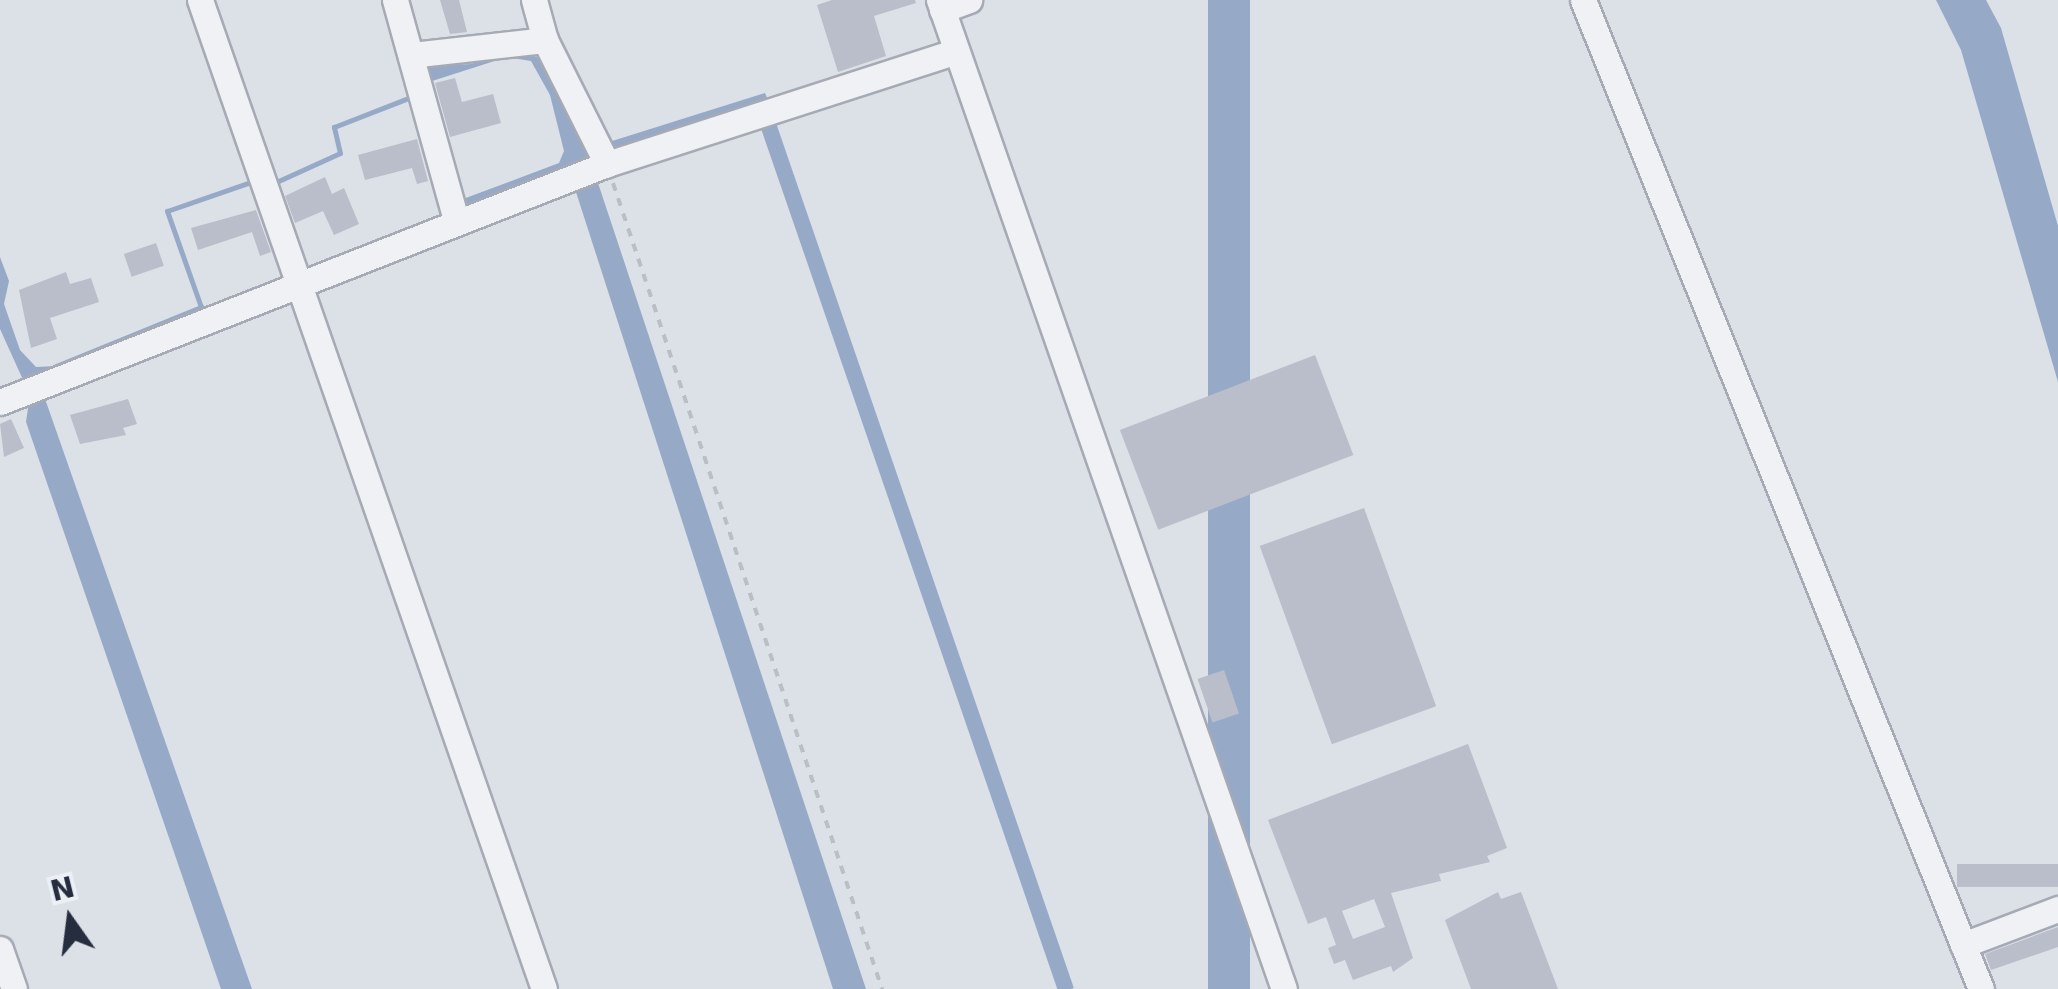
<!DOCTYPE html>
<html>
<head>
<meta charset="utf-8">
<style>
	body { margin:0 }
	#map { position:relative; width:2058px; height:989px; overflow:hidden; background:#dce0e7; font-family:"DejaVu Sans",sans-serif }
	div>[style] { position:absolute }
	.water>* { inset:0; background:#96aac8; transform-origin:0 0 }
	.stream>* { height:5px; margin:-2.5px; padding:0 2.5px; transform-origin:2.5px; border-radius:2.5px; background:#96aac8 }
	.building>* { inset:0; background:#b9beca; transform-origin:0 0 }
	.path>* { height:4px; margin-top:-2px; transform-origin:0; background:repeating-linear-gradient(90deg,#bbbec5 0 8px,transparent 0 16px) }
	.roads { filter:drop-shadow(2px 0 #a5aab4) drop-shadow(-2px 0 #a5aab4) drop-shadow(0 2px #a5aab4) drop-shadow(0 -2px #a5aab4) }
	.minor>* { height:25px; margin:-12.5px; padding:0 12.5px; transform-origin:12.5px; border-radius:12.5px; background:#eff1f5 }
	span { translate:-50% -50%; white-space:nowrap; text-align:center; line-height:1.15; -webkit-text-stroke:9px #eceff5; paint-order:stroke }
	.north { position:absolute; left:20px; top:869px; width:100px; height:100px; -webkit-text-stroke:8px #eceff5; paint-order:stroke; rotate:346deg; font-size:28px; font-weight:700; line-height:40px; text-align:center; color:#262d3e }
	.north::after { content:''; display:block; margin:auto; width:35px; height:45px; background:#262d3e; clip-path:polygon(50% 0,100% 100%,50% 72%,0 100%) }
</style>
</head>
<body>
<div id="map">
	<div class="water">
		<div style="left:1208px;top:0;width:42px;height:1057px"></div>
		<div style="clip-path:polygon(1936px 0,1986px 0,2001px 28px,2058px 226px,2058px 382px,1961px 50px)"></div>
		<div style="clip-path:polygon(512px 50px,537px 57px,596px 156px,457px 208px,455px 202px,559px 163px,564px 151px,550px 95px,531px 61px,507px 57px,426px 83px,422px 57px,437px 66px,471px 64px)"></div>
		<div style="clip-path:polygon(765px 93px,770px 105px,612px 150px,609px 142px)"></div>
		<div style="left:775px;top:120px;width:918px;height:16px;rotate:71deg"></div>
		<div style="clip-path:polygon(597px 180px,866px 989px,833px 989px,575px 189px)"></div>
		<div style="clip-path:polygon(0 257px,9px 281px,4px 304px,20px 350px,36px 367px,56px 366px,47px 375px,24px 382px,0 329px)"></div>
		<div style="clip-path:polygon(44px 396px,252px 989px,221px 989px,26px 422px,29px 401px)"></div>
	</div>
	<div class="stream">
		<div style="left:274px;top:183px;width:72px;rotate:-24.4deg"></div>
		<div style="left:340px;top:153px;width:27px;rotate:-103deg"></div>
		<div style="left:334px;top:127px;width:83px;rotate:-21.3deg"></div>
		<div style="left:56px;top:366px;width:157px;rotate:-22.1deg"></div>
		<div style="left:201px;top:307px;width:102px;rotate:-109.5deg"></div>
		<div style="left:167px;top:211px;width:86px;rotate:-19.1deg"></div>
	</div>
	<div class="building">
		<div style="clip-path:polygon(440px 0,459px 0,467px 32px,450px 34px)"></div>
		<div style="clip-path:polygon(832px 0,915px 0,916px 3px,874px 16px,886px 56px,838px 72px,817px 5px)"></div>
		<div style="clip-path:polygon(455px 78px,462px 102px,493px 94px,501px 123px,450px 137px,435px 83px)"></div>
		<div style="clip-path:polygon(417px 139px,428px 181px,417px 184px,412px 168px,365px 180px,358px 155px)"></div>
		<div style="clip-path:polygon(325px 177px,332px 194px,344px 188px,359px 224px,334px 235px,323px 211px,295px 223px,285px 196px)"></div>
		<div style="clip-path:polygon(256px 210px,271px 252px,260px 256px,252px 232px,198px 250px,191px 228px)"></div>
		<div style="left:156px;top:243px;width:24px;height:34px;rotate:71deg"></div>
		<div style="clip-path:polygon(66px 272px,70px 284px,91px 278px,99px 302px,50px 318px,57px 339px,31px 348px,19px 290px)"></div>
		<div style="left:1315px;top:355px;width:107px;height:209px;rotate:69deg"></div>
		<div style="clip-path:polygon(128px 399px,137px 424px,123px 428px,126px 435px,80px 444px,70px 415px)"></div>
		<div style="clip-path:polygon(11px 419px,24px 448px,4px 457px,0 424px)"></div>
		<div style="left:1364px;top:508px;width:211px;height:111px;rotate:70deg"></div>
		<div style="left:1224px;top:670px;width:46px;height:28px;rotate:71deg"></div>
		<div style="clip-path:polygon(evenodd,1468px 744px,1507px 848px,1487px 856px,1490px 862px,1439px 874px,1441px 881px,1391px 893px,1413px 958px,1393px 972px,1391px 966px,1353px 980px,1345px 960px,1334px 964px,1328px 948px,1336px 945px,1326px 917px,1308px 924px,1268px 820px,1468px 744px,1374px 899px,1385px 927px,1353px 939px,1342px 911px,1374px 899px)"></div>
		<div style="left:2058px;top:864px;width:23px;height:101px;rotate:90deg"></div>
		<div style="clip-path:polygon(1498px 892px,1501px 899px,1521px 892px,1558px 989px,1471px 989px,1445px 920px)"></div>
		<div style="clip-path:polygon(2058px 927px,2058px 947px,1991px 970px,1985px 954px)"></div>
	</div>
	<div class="path">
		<div style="left:613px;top:183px;width:850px;rotate:71.54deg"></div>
	</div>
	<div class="roads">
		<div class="minor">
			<div style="left:200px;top:0;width:1047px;rotate:70.82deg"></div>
			<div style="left:395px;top:0;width:228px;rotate:74.5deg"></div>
			<div style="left:534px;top:0;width:41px;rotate:74.6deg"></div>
			<div style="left:545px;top:40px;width:139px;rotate:63.4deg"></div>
			<div style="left:939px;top:0;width:1047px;rotate:70.77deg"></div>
			<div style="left:1583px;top:0;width:1066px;rotate:68.08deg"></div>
			<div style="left:942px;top:10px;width:29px;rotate:-20deg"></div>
			<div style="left:411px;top:55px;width:135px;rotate:-6.4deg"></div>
			<div style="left:0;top:402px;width:652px;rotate:-21.41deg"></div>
			<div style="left:607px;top:164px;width:367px;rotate:-17.9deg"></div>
			<div style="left:1963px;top:945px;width:102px;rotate:-20.8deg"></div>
			<div style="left:0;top:949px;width:42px;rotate:70.7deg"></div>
		</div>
	</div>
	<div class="north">N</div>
</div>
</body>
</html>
